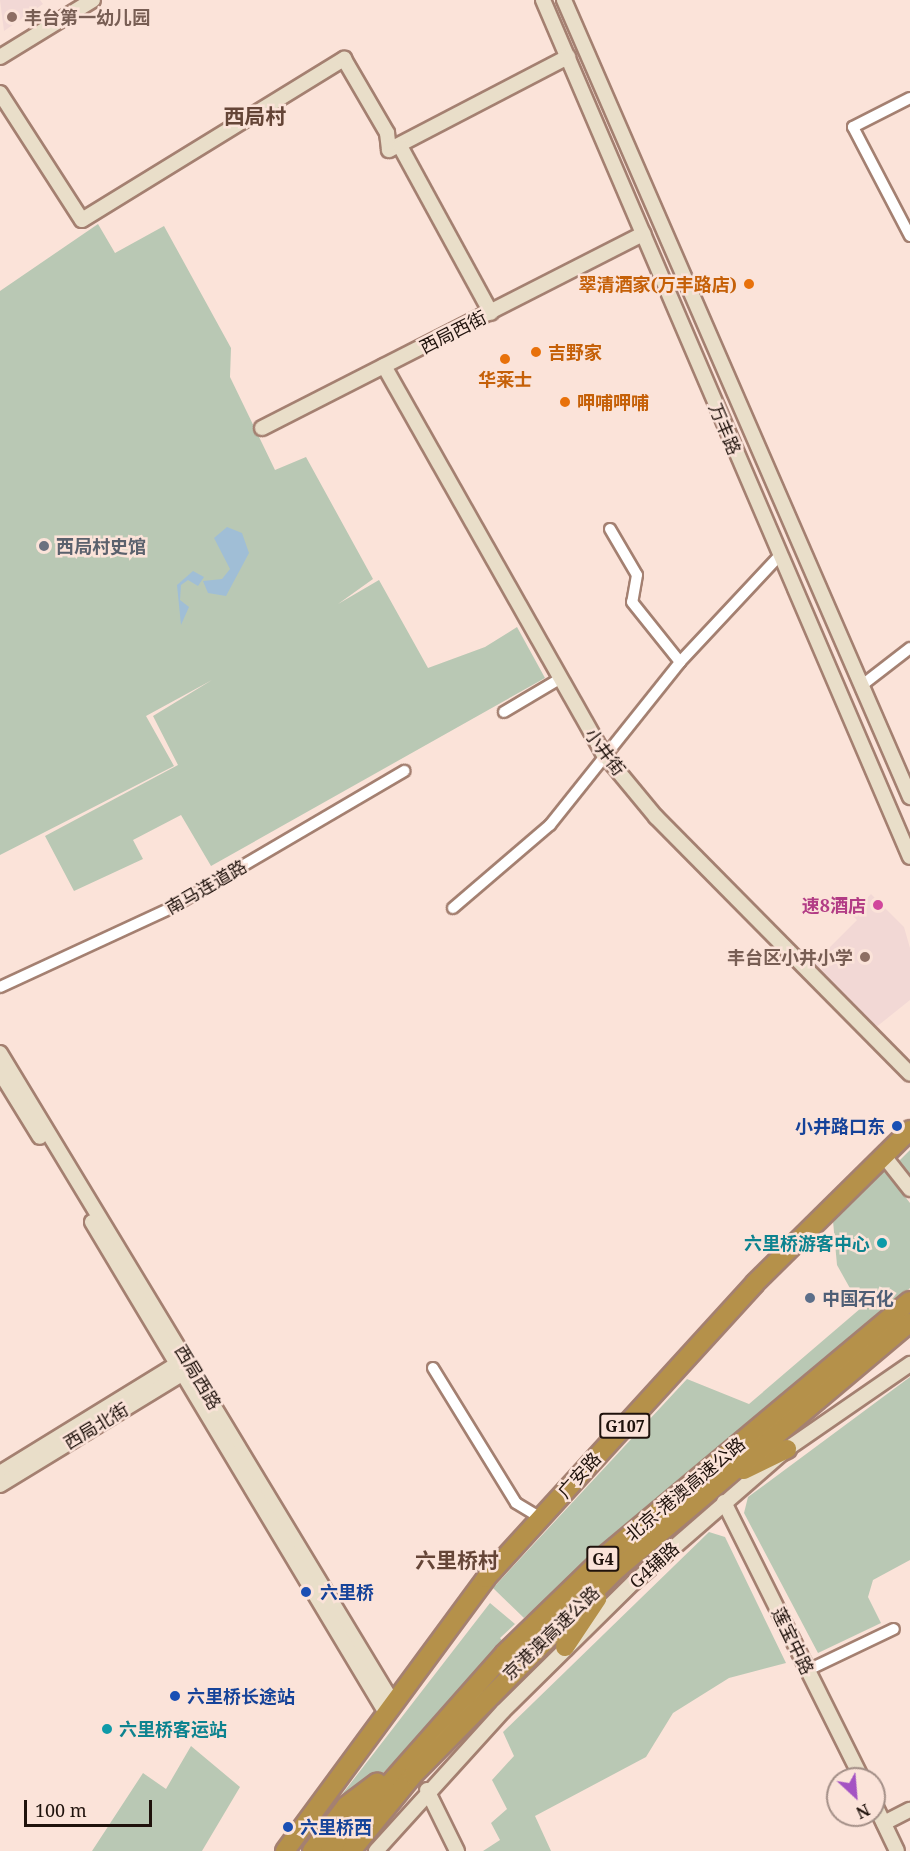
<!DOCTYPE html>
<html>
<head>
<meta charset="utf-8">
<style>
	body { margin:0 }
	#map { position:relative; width:910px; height:1851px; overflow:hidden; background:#fbe3d9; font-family:"Noto Serif","Noto Sans SC",serif }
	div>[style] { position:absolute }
	.education>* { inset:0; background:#f2d8d5 }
	.green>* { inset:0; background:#b9c8b4 }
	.water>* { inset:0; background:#a0bed6 }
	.roads { filter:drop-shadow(2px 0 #a48071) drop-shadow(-2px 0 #a48071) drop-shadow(0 2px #a48071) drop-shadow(0 -2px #a48071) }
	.street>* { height:10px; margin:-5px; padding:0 5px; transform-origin:5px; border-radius:5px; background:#fff }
	.secondary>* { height:14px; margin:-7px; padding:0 7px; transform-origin:7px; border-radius:7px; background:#e9dec9 }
	.highway>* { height:18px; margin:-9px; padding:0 9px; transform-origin:9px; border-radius:9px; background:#b5914a }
	.dots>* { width:16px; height:16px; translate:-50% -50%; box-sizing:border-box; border:3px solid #fbe3d9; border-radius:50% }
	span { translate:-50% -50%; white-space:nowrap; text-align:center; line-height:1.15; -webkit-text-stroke:5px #fbe3d9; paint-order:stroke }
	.shield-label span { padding:2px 4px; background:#fbe3d9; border:2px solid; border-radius:4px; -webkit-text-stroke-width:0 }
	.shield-label { font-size:16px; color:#1f120c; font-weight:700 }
	.education-label { font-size:18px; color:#785e54; font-weight:700 }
	.left { translate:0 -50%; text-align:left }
	.right { translate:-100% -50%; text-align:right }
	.food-label { font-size:18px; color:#c56008; font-weight:700 }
	.street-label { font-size:18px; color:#1f120c }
	.worship-label { font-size:18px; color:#5b616d; font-weight:700 }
	.hotel-label { font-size:18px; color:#b23c85; font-weight:700 }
	.transit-label { font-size:18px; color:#164399; font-weight:700 }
	.culture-label { font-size:18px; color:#0d838f; font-weight:700 }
	.service-label { font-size:18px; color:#4e5e75; font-weight:700 }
	.quarter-label { font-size:21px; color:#654537; font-weight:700 }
	.north { position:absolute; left:826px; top:1767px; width:60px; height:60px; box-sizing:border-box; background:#fbe3d9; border:2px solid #a38f87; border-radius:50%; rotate:154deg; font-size:16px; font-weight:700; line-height:24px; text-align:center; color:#1f120c }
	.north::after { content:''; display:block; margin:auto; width:21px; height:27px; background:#a453c3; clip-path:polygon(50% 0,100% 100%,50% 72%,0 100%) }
	.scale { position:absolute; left:24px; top:1800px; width:128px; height:27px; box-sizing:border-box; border:3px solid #1f120c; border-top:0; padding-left:8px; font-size:18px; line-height:21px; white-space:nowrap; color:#1f120c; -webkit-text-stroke:4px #fbe3d9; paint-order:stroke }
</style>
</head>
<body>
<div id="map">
	<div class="education">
		<div style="clip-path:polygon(0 0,40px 0,43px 4px,4px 31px)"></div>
		<div style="clip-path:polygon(871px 894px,904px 927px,910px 948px,910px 1000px,875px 1028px,810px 967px,857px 920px,851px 914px)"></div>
	</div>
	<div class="green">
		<div style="clip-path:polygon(98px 224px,115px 253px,164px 226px,231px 348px,230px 377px,275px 470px,306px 457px,373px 579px,338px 604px,379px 580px,428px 668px,485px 647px,517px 627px,545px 678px,211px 866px,181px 815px,133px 840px,143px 859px,74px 891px,45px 836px,178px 765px,153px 716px,212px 680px,146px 716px,174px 766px,0 855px,0 291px)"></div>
		<div style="clip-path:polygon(910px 1150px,910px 1178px,898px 1162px)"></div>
		<div style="clip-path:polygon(884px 1170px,910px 1203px,910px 1288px,524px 1618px,493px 1588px,687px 1379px,749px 1404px,861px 1308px,837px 1265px,833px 1221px)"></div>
		<div style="clip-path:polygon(910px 1377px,910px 1560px,873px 1580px,868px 1597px,881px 1623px,818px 1653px,744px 1513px,748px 1497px)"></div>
		<div style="clip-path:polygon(709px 1532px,725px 1537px,786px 1663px,729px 1678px,673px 1713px,646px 1757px,535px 1816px,551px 1851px,483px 1851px,500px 1840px,491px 1823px,507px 1809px,492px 1780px,514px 1756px,503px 1732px)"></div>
		<div style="clip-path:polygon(490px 1603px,515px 1624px,500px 1638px,506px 1646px,384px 1772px,340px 1809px,333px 1806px)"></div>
		<div style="clip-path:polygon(191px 1746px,240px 1787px,202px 1851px,92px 1851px,143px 1773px,166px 1789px)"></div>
	</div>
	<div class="water">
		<div style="clip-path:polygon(227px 527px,242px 533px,249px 553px,226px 596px,208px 593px,203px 581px,222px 579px,230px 569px,214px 538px)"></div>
		<div style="clip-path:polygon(193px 571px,204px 577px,198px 586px,188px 580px,181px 585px,180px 600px,189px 607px,181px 625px,177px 585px)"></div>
	</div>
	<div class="roads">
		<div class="street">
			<div style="left:910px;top:98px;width:64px;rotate:153deg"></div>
			<div style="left:853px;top:127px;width:123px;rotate:62.4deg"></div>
			<div style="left:610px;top:529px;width:53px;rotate:59.6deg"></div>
			<div style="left:637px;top:575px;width:27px;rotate:100deg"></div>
			<div style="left:632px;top:602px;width:77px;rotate:51.3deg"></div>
			<div style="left:861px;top:686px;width:62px;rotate:-37.8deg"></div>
			<div style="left:504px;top:712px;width:63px;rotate:-30.7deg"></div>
			<div style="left:453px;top:908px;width:128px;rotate:-40.6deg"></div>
			<div style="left:550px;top:825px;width:208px;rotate:-51.4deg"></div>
			<div style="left:680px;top:662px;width:146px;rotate:-46.9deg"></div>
			<div style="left:0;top:987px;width:186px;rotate:-24.8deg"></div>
			<div style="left:169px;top:909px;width:273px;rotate:-30.4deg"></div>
			<div style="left:433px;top:1368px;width:158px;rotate:58.4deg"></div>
			<div style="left:516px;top:1503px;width:29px;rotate:31deg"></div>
			<div style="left:808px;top:1670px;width:95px;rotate:-25.5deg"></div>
		</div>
		<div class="secondary">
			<div style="left:543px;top:0;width:932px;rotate:66.82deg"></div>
			<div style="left:564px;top:0;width:869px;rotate:66.53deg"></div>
			<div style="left:0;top:57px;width:109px;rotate:-31.5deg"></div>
			<div style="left:0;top:93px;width:151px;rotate:57.2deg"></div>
			<div style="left:82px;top:220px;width:308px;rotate:-31.6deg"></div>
			<div style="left:344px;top:59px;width:86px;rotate:59.8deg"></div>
			<div style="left:387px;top:133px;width:17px;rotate:83deg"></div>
			<div style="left:389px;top:150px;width:202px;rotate:-27.5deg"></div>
			<div style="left:400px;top:146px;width:190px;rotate:61.4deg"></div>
			<div style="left:384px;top:366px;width:445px;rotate:60.5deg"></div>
			<div style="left:603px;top:753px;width:83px;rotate:50.4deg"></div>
			<div style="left:656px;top:817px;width:361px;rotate:45.3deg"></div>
			<div style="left:262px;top:428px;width:428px;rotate:-27deg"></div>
			<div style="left:0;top:1053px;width:760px;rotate:58.84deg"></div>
			<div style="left:0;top:1072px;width:76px;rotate:58.4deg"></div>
			<div style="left:884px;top:1156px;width:42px;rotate:51.8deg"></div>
			<div style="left:92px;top:1222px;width:572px;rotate:59.09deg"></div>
			<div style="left:0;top:1473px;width:217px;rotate:-31.6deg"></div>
			<div style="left:0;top:1485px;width:223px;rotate:-31.4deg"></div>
			<div style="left:724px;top:1502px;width:309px;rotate:63.5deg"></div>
			<div style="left:427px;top:1790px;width:68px;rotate:63.8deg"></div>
			<div style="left:874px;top:1803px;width:53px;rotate:64.4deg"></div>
			<div style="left:884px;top:1823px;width:29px;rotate:-27deg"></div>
			<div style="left:376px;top:1851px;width:189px;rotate:-47.8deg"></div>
			<div style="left:503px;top:1711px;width:184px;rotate:-44.6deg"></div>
			<div style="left:634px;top:1582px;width:203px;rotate:-41deg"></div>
			<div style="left:787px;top:1449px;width:150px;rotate:-34.6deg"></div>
		</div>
		<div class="highway">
			<div style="left:744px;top:1470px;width:48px;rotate:-26deg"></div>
			<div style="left:565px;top:1647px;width:58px;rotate:-56.3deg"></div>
			<div style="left:285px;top:1851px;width:339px;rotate:-53.6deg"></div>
			<div style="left:486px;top:1578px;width:399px;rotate:-47.6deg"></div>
			<div style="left:755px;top:1283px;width:218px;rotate:-44.6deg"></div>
			<div style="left:312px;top:1851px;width:56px;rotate:-52.9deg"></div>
			<div style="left:346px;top:1806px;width:39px;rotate:-37deg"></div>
			<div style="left:330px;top:1851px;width:263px;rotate:-48.5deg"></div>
			<div style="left:504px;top:1654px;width:142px;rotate:-44.1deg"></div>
			<div style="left:606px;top:1555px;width:396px;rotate:-39.9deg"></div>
			<div style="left:351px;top:1851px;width:98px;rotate:-50.8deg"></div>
			<div style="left:413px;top:1775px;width:290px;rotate:-45.3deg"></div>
			<div style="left:617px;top:1569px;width:383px;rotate:-40.1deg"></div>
		</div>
	</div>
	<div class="dots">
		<div style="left:12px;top:17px;background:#8d6e63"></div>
		<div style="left:749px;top:284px;background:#e8710a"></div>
		<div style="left:536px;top:352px;background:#e8710a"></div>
		<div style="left:505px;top:359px;background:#e8710a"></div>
		<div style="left:565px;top:402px;background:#e8710a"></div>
		<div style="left:44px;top:546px;background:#6b7280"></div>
		<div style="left:878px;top:905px;background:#d1479c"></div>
		<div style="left:865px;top:957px;background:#8d6e63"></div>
		<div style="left:897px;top:1126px;background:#1a4fb4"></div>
		<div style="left:882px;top:1243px;background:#0f9aa8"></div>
		<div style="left:810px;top:1298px;background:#5c6f8a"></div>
		<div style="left:306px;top:1592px;background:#1a4fb4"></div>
		<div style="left:175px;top:1696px;background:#1a4fb4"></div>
		<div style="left:107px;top:1729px;background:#0f9aa8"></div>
		<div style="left:288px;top:1827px;background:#1a4fb4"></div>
	</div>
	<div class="shield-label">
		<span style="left:625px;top:1426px">G107</span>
		<span style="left:603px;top:1559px">G4</span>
	</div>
	<div class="education-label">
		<span class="left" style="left:24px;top:17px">丰台第一幼儿园</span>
		<span class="right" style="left:853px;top:957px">丰台区小井小学</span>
	</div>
	<div class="food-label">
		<span class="right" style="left:737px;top:284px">翠清酒家(万丰路店)</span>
		<span class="left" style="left:548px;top:352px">吉野家</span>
		<span style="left:505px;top:379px">华莱士</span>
		<span class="left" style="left:577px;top:402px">呷哺呷哺</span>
	</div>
	<div class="street-label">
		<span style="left:453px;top:332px;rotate:-27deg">西局西街</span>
		<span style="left:725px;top:429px;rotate:67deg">万丰路</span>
		<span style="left:605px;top:752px;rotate:53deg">小井街</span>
		<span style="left:206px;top:887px;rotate:-30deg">南马连道路</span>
		<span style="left:198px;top:1377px;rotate:59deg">西局西路</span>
		<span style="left:96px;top:1426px;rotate:-31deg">西局北街</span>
		<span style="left:579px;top:1475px;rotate:-48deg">广安路</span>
		<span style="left:685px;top:1489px;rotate:-40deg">北京-港澳高速公路</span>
		<span style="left:654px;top:1565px;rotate:-42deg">G4辅路</span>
		<span style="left:551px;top:1633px;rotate:-44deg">京港澳高速公路</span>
		<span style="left:793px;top:1641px;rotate:64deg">莲宝中路</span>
	</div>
	<div class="worship-label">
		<span class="left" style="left:56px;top:546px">西局村史馆</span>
	</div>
	<div class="hotel-label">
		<span class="right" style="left:866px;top:905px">速8酒店</span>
	</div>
	<div class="transit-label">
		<span class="right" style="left:885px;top:1126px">小井路口东</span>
		<span class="left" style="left:320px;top:1592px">六里桥</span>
		<span class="left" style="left:187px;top:1696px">六里桥长途站</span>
		<span class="left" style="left:300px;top:1827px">六里桥西</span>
	</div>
	<div class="culture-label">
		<span class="right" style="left:870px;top:1243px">六里桥游客中心</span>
		<span class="left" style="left:119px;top:1729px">六里桥客运站</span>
	</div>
	<div class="service-label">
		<span class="left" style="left:822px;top:1298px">中国石化</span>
	</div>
	<div class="quarter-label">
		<span style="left:255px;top:116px">西局村</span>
		<span style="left:457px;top:1560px">六里桥村</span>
	</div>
	<div class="north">N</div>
	<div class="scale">100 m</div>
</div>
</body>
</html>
